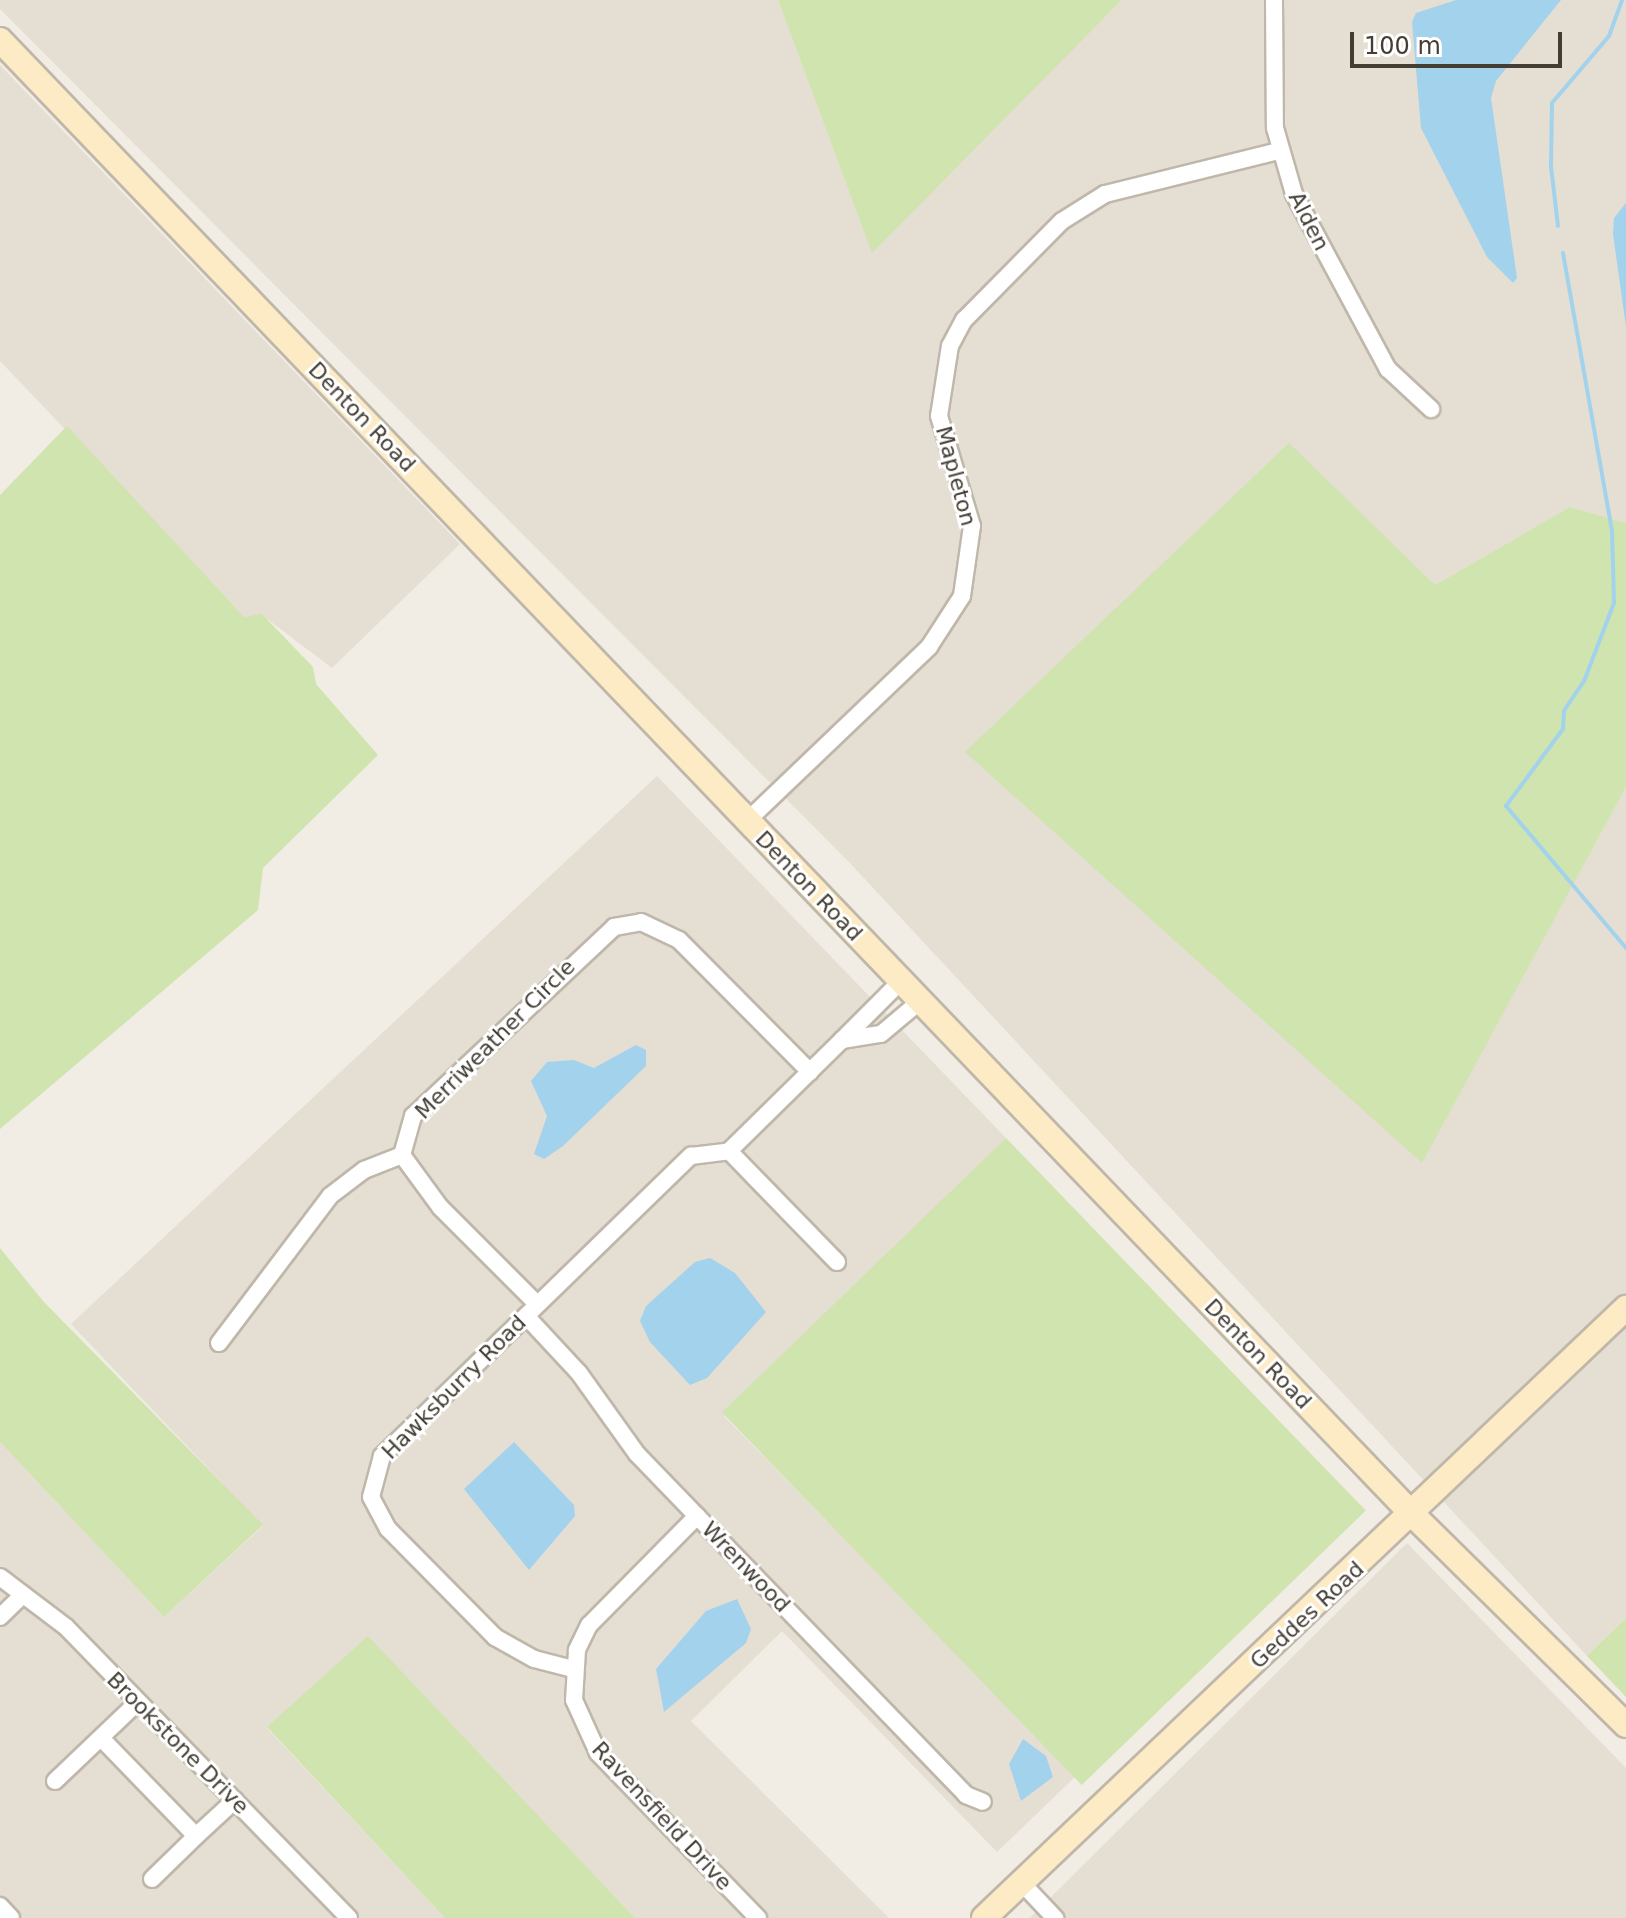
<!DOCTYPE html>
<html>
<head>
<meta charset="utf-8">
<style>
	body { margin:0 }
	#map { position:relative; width:1626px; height:1918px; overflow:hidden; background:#f1ede4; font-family:"DejaVu Sans",sans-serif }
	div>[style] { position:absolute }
	.residential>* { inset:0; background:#e5ded3 }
	.green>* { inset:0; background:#cfe4af; transform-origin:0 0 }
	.water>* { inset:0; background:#a3d2ec }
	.stream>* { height:4px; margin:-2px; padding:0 2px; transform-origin:2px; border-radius:2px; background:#a3d2ec }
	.roads { filter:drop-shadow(2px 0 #bfb7aa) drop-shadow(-2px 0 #bfb7aa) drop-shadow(0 2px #bfb7aa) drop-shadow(0 -2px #bfb7aa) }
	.street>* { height:16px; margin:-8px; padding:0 8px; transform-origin:8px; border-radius:8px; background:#fff }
	.secondary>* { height:24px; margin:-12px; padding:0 12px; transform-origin:12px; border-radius:12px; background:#fcebc4 }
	span { translate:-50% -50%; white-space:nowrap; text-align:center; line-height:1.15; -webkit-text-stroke:6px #fff; paint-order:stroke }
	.street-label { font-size:22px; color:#433d34 }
	.scale { position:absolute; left:1350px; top:32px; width:212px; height:36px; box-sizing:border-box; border:4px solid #433d34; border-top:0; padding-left:10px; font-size:24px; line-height:28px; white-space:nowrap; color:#433d34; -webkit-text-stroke:6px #fff; paint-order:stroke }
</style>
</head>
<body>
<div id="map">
	<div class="residential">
		<div style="clip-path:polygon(0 0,778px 0,872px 252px,1122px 0,1626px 0,1626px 523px,1570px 507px,1435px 585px,1421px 1163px,1626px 787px,1626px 1618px,1587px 1656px,849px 862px,0 9px)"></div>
		<div style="clip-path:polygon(0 65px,460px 544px,332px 668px,262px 615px,244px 617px,0 361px)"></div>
		<div style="clip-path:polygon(657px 776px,1006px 1138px,724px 1416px,1076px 1776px,997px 1852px,782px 1631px,691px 1721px,889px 1918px,635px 1918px,368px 1637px,267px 1728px,445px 1918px,0 1918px,0 1442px,164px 1617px,263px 1526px,71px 1324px)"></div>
		<div style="clip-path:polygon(1407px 1543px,1626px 1768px,1626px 1918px,1030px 1918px)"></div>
	</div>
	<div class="green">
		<div style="clip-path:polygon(778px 0,1122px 0,872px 253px)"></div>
		<div style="clip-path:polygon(67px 426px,244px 617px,262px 614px,313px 667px,316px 684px,378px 755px,263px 868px,258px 910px,0 1129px,0 495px)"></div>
		<div style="clip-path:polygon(1289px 443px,1435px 585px,1570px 507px,1626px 523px,1626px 787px,1422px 1163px,965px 752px)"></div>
		<div style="left:1006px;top:1138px;width:518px;height:395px;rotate:46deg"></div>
		<div style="clip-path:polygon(0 1248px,43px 1301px,263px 1525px,164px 1617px,0 1442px)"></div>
		<div style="clip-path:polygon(1626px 1618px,1626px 1697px,1587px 1656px)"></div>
		<div style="clip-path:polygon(368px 1636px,635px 1918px,445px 1918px,267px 1727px)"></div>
	</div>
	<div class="water">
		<div style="clip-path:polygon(1456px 0,1561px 0,1496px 81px,1491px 98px,1517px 278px,1513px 283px,1487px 257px,1421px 128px,1412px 22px,1416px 13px)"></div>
		<div style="clip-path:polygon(1626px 203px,1626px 327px,1613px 234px,1614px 218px)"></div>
		<div style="clip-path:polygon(636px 1045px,646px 1050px,646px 1066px,563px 1146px,544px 1159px,534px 1154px,547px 1116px,531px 1081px,547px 1062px,574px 1060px,594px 1068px)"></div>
		<div style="clip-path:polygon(710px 1258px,735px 1273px,766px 1312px,707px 1378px,690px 1385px,650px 1342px,640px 1321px,646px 1306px,695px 1262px)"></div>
		<div style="clip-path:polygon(514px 1442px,574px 1505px,575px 1516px,529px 1570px,464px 1489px)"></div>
		<div style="clip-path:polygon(737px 1599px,751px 1629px,746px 1643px,664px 1712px,656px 1669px,706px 1611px)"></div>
		<div style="clip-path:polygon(1023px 1739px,1046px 1756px,1053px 1777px,1021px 1801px,1009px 1764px)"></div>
	</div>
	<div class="stream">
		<div style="left:1558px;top:226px;width:60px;rotate:-96.7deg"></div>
		<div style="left:1551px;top:166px;width:63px;rotate:-89.1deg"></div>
		<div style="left:1552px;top:103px;width:88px;rotate:-49.6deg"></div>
		<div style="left:1609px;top:36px;width:38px;rotate:-70deg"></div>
		<div style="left:1563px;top:253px;width:281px;rotate:80deg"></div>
		<div style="left:1612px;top:530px;width:73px;rotate:88.4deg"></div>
		<div style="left:1614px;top:603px;width:84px;rotate:111deg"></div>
		<div style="left:1584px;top:681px;width:36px;rotate:124deg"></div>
		<div style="left:1564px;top:711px;width:18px;rotate:93deg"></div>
		<div style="left:1563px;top:729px;width:96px;rotate:126.5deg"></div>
		<div style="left:1506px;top:806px;width:186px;rotate:49.8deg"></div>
	</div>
	<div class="roads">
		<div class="street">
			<div style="left:1274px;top:0;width:128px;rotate:89.6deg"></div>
			<div style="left:1275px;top:128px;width:69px;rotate:73.9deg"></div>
			<div style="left:1294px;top:194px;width:199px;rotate:61.8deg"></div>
			<div style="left:1388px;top:369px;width:59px;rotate:42.9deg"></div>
			<div style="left:747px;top:821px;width:252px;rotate:-43.7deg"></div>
			<div style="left:929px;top:647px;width:61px;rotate:-57.1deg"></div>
			<div style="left:962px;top:596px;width:71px;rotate:-81.9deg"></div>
			<div style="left:972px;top:526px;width:115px;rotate:-106.7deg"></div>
			<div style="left:939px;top:416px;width:71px;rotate:-81.1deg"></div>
			<div style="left:950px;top:346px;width:30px;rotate:-62deg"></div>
			<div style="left:964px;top:320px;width:139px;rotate:-45.3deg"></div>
			<div style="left:1062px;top:221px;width:51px;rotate:-32.1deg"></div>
			<div style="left:1105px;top:194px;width:179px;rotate:-13.9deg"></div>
			<div style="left:900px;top:982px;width:82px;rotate:135deg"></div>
			<div style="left:842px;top:1040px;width:39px;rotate:-9deg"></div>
			<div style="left:881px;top:1034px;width:50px;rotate:-40.1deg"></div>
			<div style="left:729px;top:1151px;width:158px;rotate:-44.5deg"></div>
			<div style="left:402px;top:1155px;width:64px;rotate:53.8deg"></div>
			<div style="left:440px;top:1207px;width:137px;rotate:45deg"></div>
			<div style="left:526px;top:1316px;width:78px;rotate:47.1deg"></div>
			<div style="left:579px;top:1373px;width:100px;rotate:54.4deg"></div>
			<div style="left:637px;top:1454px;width:474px;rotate:46deg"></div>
			<div style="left:966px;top:1795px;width:18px;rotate:22deg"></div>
			<div style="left:219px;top:1343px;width:184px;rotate:-52.9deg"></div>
			<div style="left:330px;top:1196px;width:43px;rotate:-37.4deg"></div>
			<div style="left:364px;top:1170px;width:41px;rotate:-21.5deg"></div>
			<div style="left:402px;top:1155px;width:41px;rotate:-74.2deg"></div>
			<div style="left:413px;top:1116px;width:276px;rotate:-43.2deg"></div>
			<div style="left:614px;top:927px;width:27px;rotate:-10deg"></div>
			<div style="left:641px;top:922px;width:42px;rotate:25.3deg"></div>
			<div style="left:679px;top:940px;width:186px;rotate:45.2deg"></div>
			<div style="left:697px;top:1516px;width:153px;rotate:134.7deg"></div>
			<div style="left:589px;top:1625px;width:28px;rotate:116deg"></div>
			<div style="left:577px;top:1650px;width:50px;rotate:93.4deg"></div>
			<div style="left:574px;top:1700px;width:58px;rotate:65.6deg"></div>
			<div style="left:598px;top:1753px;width:230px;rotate:45.9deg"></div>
			<div style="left:0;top:1577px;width:83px;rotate:37.1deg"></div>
			<div style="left:66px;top:1627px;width:406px;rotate:45.8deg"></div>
			<div style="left:0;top:1617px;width:29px;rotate:-44deg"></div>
			<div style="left:573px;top:1669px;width:40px;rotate:-165.6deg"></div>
			<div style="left:534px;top:1659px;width:45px;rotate:-150.6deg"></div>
			<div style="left:495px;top:1637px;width:152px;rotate:-134.7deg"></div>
			<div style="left:388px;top:1529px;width:36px;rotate:-118deg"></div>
			<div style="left:371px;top:1497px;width:42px;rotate:-75deg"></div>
			<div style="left:382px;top:1456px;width:431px;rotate:-44.2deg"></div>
			<div style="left:691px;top:1156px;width:38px;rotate:-7deg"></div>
			<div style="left:729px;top:1151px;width:155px;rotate:45.8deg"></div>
			<div style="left:101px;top:1738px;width:136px;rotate:45.9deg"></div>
			<div style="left:196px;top:1836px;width:53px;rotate:-42.7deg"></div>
			<div style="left:55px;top:1781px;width:113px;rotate:-43.6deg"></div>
			<div style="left:152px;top:1879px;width:62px;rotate:-44.3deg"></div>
			<div style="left:1021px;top:1882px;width:50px;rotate:46.6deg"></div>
			<div style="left:0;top:1906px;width:16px;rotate:47deg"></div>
		</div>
		<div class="secondary">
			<div style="left:0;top:40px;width:2043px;rotate:46.23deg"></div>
			<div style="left:1413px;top:1515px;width:299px;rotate:44.6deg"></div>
			<div style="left:984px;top:1918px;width:886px;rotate:-43.54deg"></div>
		</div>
	</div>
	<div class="street-label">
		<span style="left:1309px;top:221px;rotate:63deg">Alden</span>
		<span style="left:362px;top:417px;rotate:46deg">Denton Road</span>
		<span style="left:956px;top:476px;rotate:75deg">Mapleton</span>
		<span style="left:809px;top:886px;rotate:46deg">Denton Road</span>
		<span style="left:495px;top:1039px;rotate:-45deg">Merriweather Circle</span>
		<span style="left:1258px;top:1354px;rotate:46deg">Denton Road</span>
		<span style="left:454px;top:1387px;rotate:-45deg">Hawksburry Road</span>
		<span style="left:746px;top:1567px;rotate:46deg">Wrenwood</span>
		<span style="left:1307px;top:1615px;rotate:-43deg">Geddes Road</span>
		<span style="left:178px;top:1743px;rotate:45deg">Brookstone Drive</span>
		<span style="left:662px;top:1816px;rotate:47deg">Ravensfield Drive</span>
	</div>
	<div class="scale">100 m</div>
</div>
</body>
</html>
